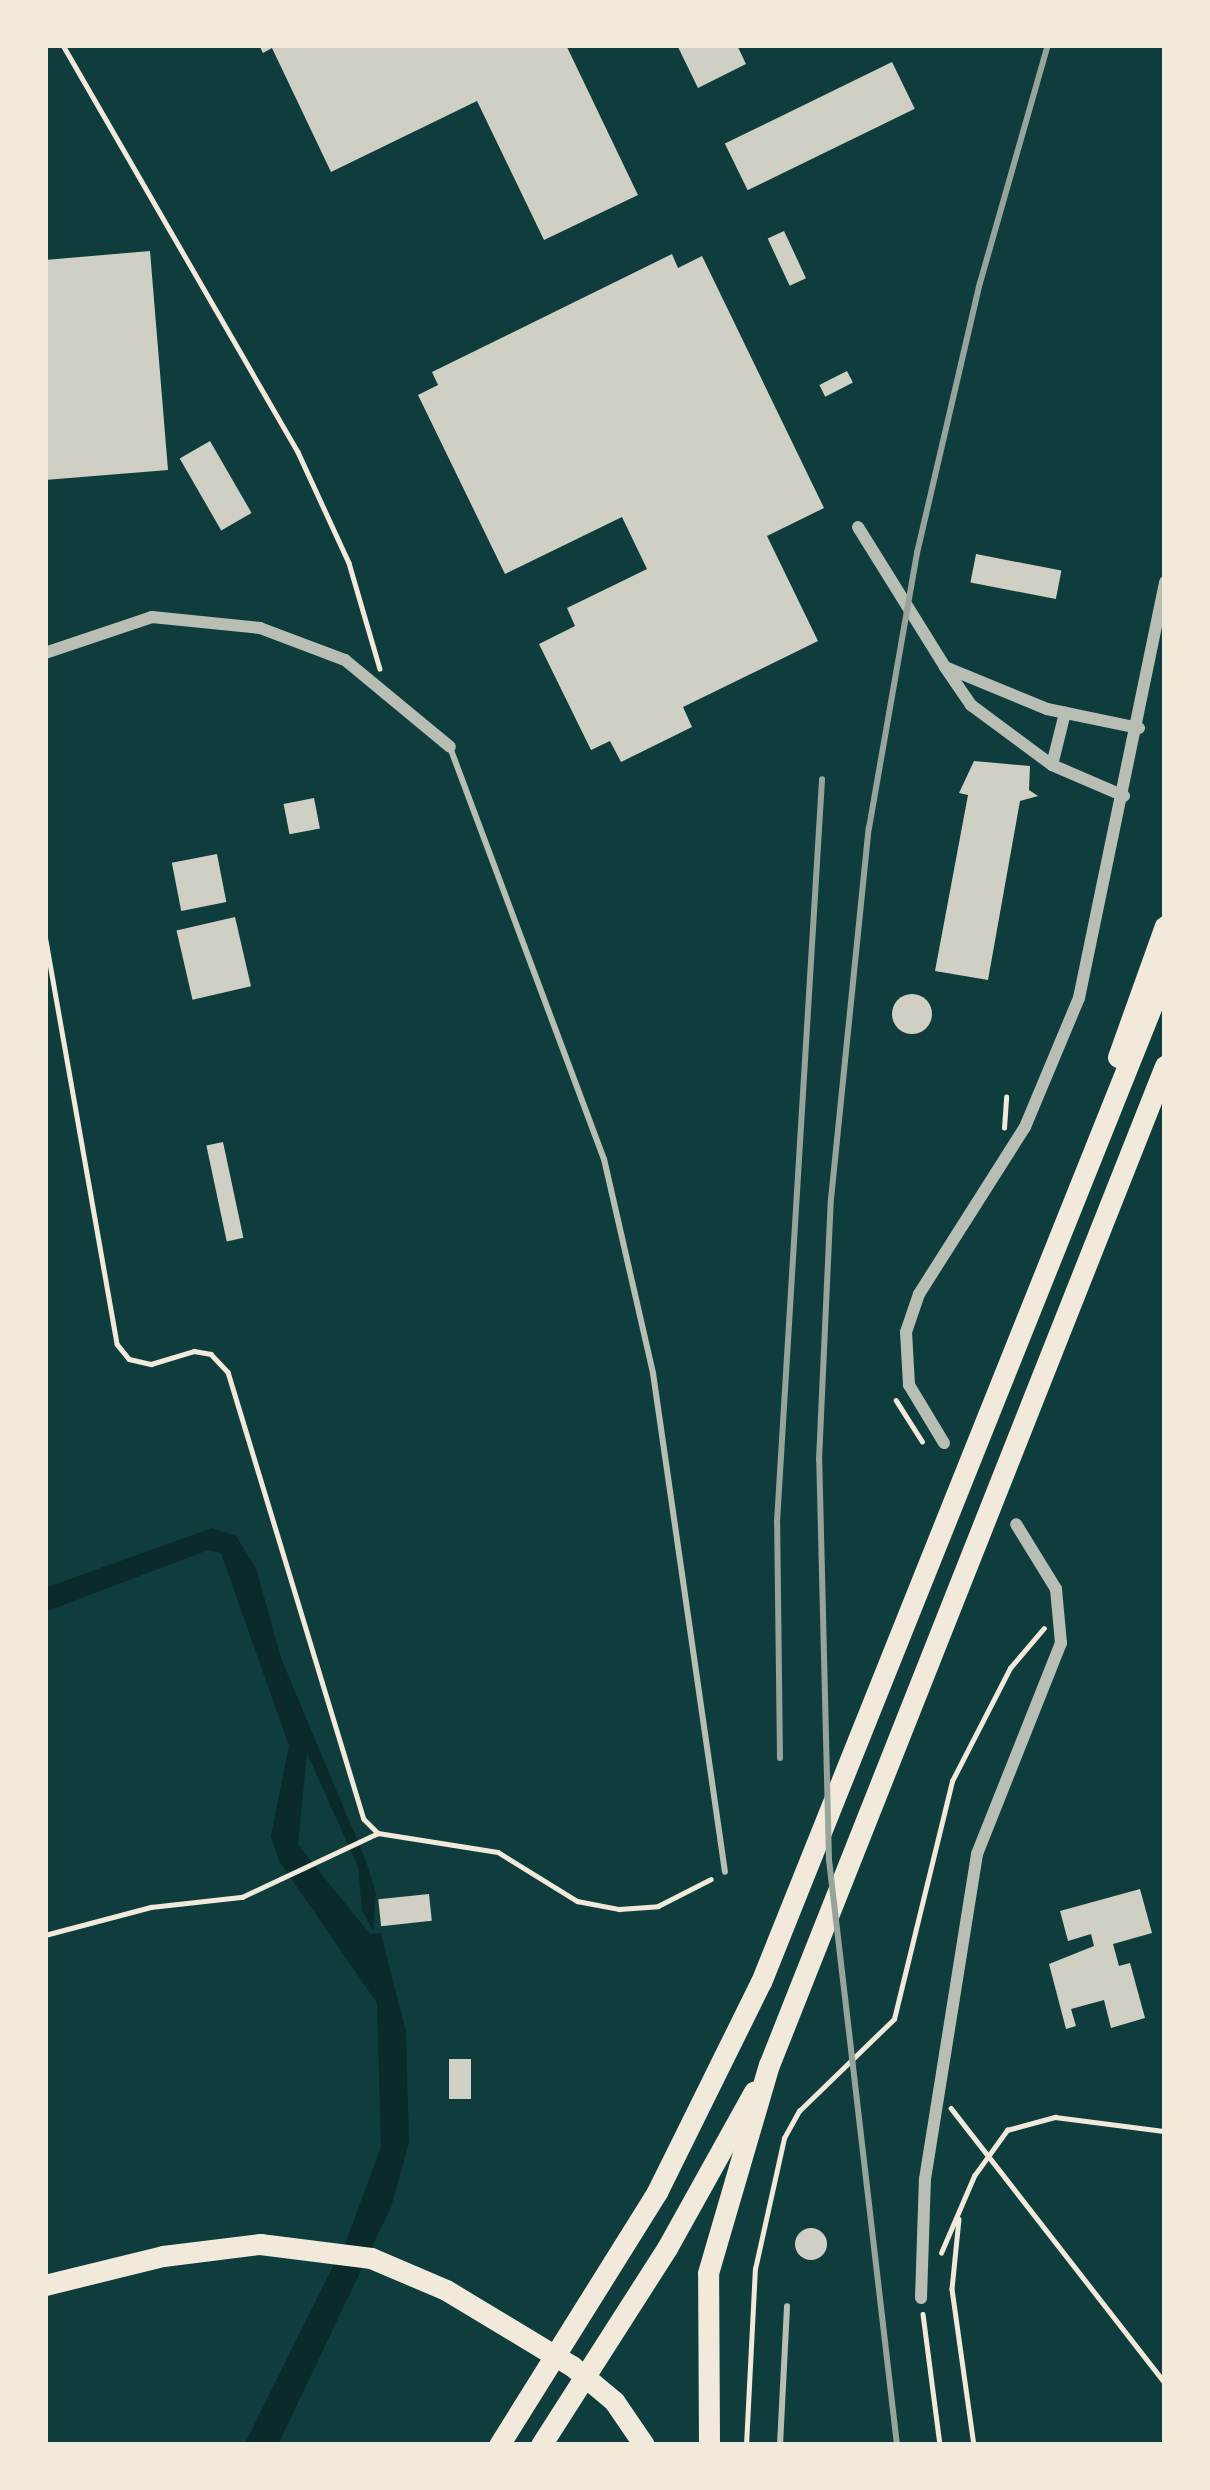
<!DOCTYPE html>
<html>
<head>
<meta charset="utf-8">
<style>
	body { margin:0 }
	#map { position:relative; width:1210px; height:2490px; overflow:hidden; background:#0f3d3e; font-family:"Asap Condensed",sans-serif }
	div>[style] { position:absolute }
	.water>* { inset:0; background:#0a2a2b }
	.building>* { inset:0; background:#cfcfc3; transform-origin:0 0 }
	.round { border-radius:50% }
	.path>* { height:4.5px; margin:-2.25px; padding:0 2.25px; transform-origin:2.25px; border-radius:2.25px; background:#f1e9da }
	.service>* { height:6px; margin:-3px; padding:0 3px; transform-origin:3px; border-radius:3px; background:#b8beb3 }
	.minor>* { height:12px; margin:-6px; padding:0 6px; transform-origin:6px; border-radius:6px; background:#b8beb3 }
	.primary>* { height:21px; margin:-10.5px; padding:0 10.5px; transform-origin:10.5px; border-radius:10.5px; background:#f1e9da }
	.trunk>* { height:21px; margin:-10.5px; padding:0 10.5px; transform-origin:10.5px; border-radius:10.5px; background:#f1e9da }
	.rail>* { height:6px; margin:-3px; padding:0 3px; transform-origin:3px; border-radius:3px; background:#97a49c }
	span { translate:-50% -50%; white-space:nowrap; text-align:center; line-height:1.15; -webkit-text-stroke:9px #f1e9da; paint-order:stroke }
	.frame { position:absolute; inset:0; border:48px solid #f1e9da; pointer-events:none }
</style>
</head>
<body>
<div id="map">
	<div class="water">
		<div style="clip-path:polygon(212px 1528px,236px 1536px,256px 1568px,281px 1658px,366px 1861px,376px 1894px,373px 1930px,362px 1911px,358px 1867px,307px 1753px,298px 1845px,370px 1934px,381px 1933px,406px 2032px,409px 2143px,391px 2207px,278px 2445px,244px 2445px,348px 2236px,381px 2147px,377px 2003px,279px 1861px,271px 1836px,289px 1746px,221px 1553px,208px 1550px,45px 1612px,45px 1588px)"></div>
	</div>
	<div class="building">
		<div style="clip-path:polygon(259px 45px,566px 45px,638px 195px,544px 240px,477px 101px,331px 172px,272px 48px,263px 53px)"></div>
		<div style="clip-path:polygon(677px 45px,737px 45px,746px 64px,698px 88px)"></div>
		<div style="left:892px;top:62px;width:52px;height:186px;rotate:64deg"></div>
		<div style="left:784px;top:231px;width:52px;height:18px;rotate:65deg"></div>
		<div style="clip-path:polygon(150px 251px,168px 470px,45px 480px,45px 260px)"></div>
		<div style="clip-path:polygon(672px 254px,678px 268px,702px 256px,824px 508px,767px 536px,818px 641px,683px 707px,692px 727px,621px 762px,610px 741px,591px 750px,539px 644px,575px 626px,567px 608px,647px 569px,622px 517px,505px 574px,418px 395px,438px 385px,432px 372px)"></div>
		<div style="left:847px;top:371px;width:13px;height:31px;rotate:63deg"></div>
		<div style="left:210px;top:441px;width:83px;height:35px;rotate:60deg"></div>
		<div style="left:976px;top:554px;width:87px;height:29px;rotate:11deg"></div>
		<div style="clip-path:polygon(974px 761px,1030px 766px,1029px 790px,1038px 796px,1020px 801px,988px 980px,935px 971px,968px 795px,959px 793px)"></div>
		<div style="left:314px;top:798px;width:31px;height:31px;rotate:79deg"></div>
		<div style="left:217px;top:854px;width:49px;height:46px;rotate:79deg"></div>
		<div style="left:235px;top:917px;width:71px;height:60px;rotate:77deg"></div>
		<div class="round" style="left:892px;top:994px;width:40px;height:40px"></div>
		<div style="left:223px;top:1142px;width:98px;height:17px;rotate:78deg"></div>
		<div style="clip-path:polygon(1140px 1889px,1152px 1933px,1113px 1944px,1119px 1966px,1130px 1963px,1145px 2018px,1111px 2028px,1104px 2000px,1071px 2009px,1076px 2026px,1066px 2029px,1049px 1964px,1094px 1946px,1091px 1934px,1068px 1941px,1060px 1911px)"></div>
		<div style="left:429px;top:1894px;width:27px;height:51px;rotate:84deg"></div>
		<div style="left:449px;top:2059px;width:22px;height:40px"></div>
		<div class="round" style="left:795px;top:2228px;width:32px;height:32px"></div>
	</div>
	<div class="path">
		<div style="left:63px;top:45px;width:470px;rotate:60deg"></div>
		<div style="left:298px;top:452px;width:122px;rotate:65.3deg"></div>
		<div style="left:349px;top:563px;width:110px;rotate:73.7deg"></div>
		<div style="left:45px;top:935px;width:415px;rotate:80deg"></div>
		<div style="left:117px;top:1344px;width:19px;rotate:51deg"></div>
		<div style="left:129px;top:1359px;width:23px;rotate:13deg"></div>
		<div style="left:151px;top:1364px;width:45px;rotate:-16.8deg"></div>
		<div style="left:194px;top:1351px;width:17px;rotate:10deg"></div>
		<div style="left:211px;top:1354px;width:25px;rotate:47deg"></div>
		<div style="left:228px;top:1372px;width:467px;rotate:73.1deg"></div>
		<div style="left:364px;top:1819px;width:20px;rotate:45deg"></div>
		<div style="left:378px;top:1833px;width:121px;rotate:9deg"></div>
		<div style="left:498px;top:1852px;width:93px;rotate:31.8deg"></div>
		<div style="left:577px;top:1901px;width:43px;rotate:10.8deg"></div>
		<div style="left:619px;top:1909px;width:39px;rotate:-4deg"></div>
		<div style="left:658px;top:1906px;width:59px;rotate:-27deg"></div>
		<div style="left:1004px;top:1128px;width:31px;rotate:-86deg"></div>
		<div style="left:896px;top:1400px;width:49px;rotate:57.6deg"></div>
		<div style="left:45px;top:1935px;width:110px;rotate:-14.8deg"></div>
		<div style="left:151px;top:1907px;width:92px;rotate:-6.3deg"></div>
		<div style="left:242px;top:1897px;width:150px;rotate:-25.2deg"></div>
		<div style="left:951px;top:2108px;width:348px;rotate:52.1deg"></div>
		<div style="left:959px;top:2219px;width:70px;rotate:95.7deg"></div>
		<div style="left:952px;top:2289px;width:158px;rotate:82deg"></div>
		<div style="left:941px;top:2253px;width:84px;rotate:-66.8deg"></div>
		<div style="left:974px;top:2176px;width:57px;rotate:-54.3deg"></div>
		<div style="left:1007px;top:2130px;width:50px;rotate:-15.2deg"></div>
		<div style="left:1055px;top:2117px;width:111px;rotate:7.3deg"></div>
		<div style="left:923px;top:2314px;width:132px;rotate:82.6deg"></div>
		<div style="left:746px;top:2445px;width:176px;rotate:-87.1deg"></div>
		<div style="left:755px;top:2269px;width:134px;rotate:-77.5deg"></div>
		<div style="left:784px;top:2138px;width:31px;rotate:-61deg"></div>
		<div style="left:799px;top:2111px;width:132px;rotate:-44.1deg"></div>
		<div style="left:894px;top:2019px;width:245px;rotate:-76.3deg"></div>
		<div style="left:952px;top:1781px;width:127px;rotate:-62.8deg"></div>
		<div style="left:1010px;top:1668px;width:52px;rotate:-49.6deg"></div>
		<div style="left:1165px;top:2445px;width:3px;rotate:-90deg"></div>
	</div>
	<div class="service">
		<div style="left:451px;top:750px;width:437px;rotate:69.5deg"></div>
		<div style="left:604px;top:1159px;width:220px;rotate:77.1deg"></div>
		<div style="left:653px;top:1373px;width:504px;rotate:81.79deg"></div>
		<div style="left:780px;top:2445px;width:139px;rotate:-87.1deg"></div>
	</div>
	<div class="minor">
		<div style="left:858px;top:527px;width:165px;rotate:58.1deg"></div>
		<div style="left:45px;top:653px;width:113px;rotate:-18.6deg"></div>
		<div style="left:152px;top:617px;width:109px;rotate:5.8deg"></div>
		<div style="left:260px;top:628px;width:91px;rotate:20.6deg"></div>
		<div style="left:345px;top:660px;width:136px;rotate:39.6deg"></div>
		<div style="left:1052px;top:765px;width:54px;rotate:-76deg"></div>
		<div style="left:1124px;top:796px;width:78px;rotate:-156.7deg"></div>
		<div style="left:1052px;top:765px;width:101px;rotate:-143.5deg"></div>
		<div style="left:971px;top:705px;width:46px;rotate:-124.4deg"></div>
		<div style="left:945px;top:667px;width:110px;rotate:22.4deg"></div>
		<div style="left:1047px;top:709px;width:94px;rotate:11.7deg"></div>
		<div style="left:944px;top:1443px;width:68px;rotate:-121.1deg"></div>
		<div style="left:909px;top:1385px;width:53px;rotate:-93.2deg"></div>
		<div style="left:906px;top:1332px;width:40px;rotate:-71.1deg"></div>
		<div style="left:919px;top:1294px;width:198px;rotate:-57.6deg"></div>
		<div style="left:1025px;top:1127px;width:140px;rotate:-67.3deg"></div>
		<div style="left:1079px;top:998px;width:425px;rotate:-78.3deg"></div>
		<div style="left:921px;top:2298px;width:119px;rotate:-88.1deg"></div>
		<div style="left:925px;top:2179px;width:329px;rotate:-80.9deg"></div>
		<div style="left:977px;top:1854px;width:227px;rotate:-68.3deg"></div>
		<div style="left:1061px;top:1643px;width:54px;rotate:-95.3deg"></div>
		<div style="left:1056px;top:1589px;width:76px;rotate:-121.6deg"></div>
	</div>
	<div class="primary">
		<div style="left:45px;top:2285px;width:122px;rotate:-13.8deg"></div>
		<div style="left:163px;top:2256px;width:98px;rotate:-7.1deg"></div>
		<div style="left:260px;top:2244px;width:112px;rotate:7.2deg"></div>
		<div style="left:371px;top:2258px;width:82px;rotate:23.1deg"></div>
		<div style="left:446px;top:2290px;width:147px;rotate:31.1deg"></div>
		<div style="left:572px;top:2366px;width:55px;rotate:39.8deg"></div>
		<div style="left:614px;top:2401px;width:53px;rotate:55.7deg"></div>
	</div>
	<div class="trunk">
		<div style="left:1118px;top:1057px;width:139px;rotate:-70.3deg"></div>
		<div style="left:499px;top:2445px;width:298px;rotate:-58deg"></div>
		<div style="left:657px;top:2192px;width:234px;rotate:-63.7deg"></div>
		<div style="left:761px;top:1982px;width:1087px;rotate:-68.18deg"></div>
		<div style="left:541px;top:2445px;width:234px;rotate:-57.4deg"></div>
		<div style="left:667px;top:2248px;width:179px;rotate:-60.9deg"></div>
		<div style="left:709px;top:2445px;width:172px;rotate:-90.3deg"></div>
		<div style="left:708px;top:2273px;width:217px;rotate:-73.7deg"></div>
		<div style="left:769px;top:2065px;width:1075px;rotate:-68.38deg"></div>
	</div>
	<div class="rail">
		<div style="left:780px;top:1758px;width:236px;rotate:-90.7deg"></div>
		<div style="left:777px;top:1522px;width:744px;rotate:-86.53deg"></div>
		<div style="left:897px;top:2445px;width:589px;rotate:-96.63deg"></div>
		<div style="left:829px;top:1860px;width:400px;rotate:-91.4deg"></div>
		<div style="left:819px;top:1460px;width:261px;rotate:-87.4deg"></div>
		<div style="left:831px;top:1199px;width:373px;rotate:-84.2deg"></div>
		<div style="left:869px;top:828px;width:279px;rotate:-80.1deg"></div>
		<div style="left:917px;top:553px;width:277px;rotate:-76.9deg"></div>
		<div style="left:980px;top:283px;width:248px;rotate:-74.1deg"></div>
	</div>
	<div class="frame"></div>
</div>
</body>
</html>
